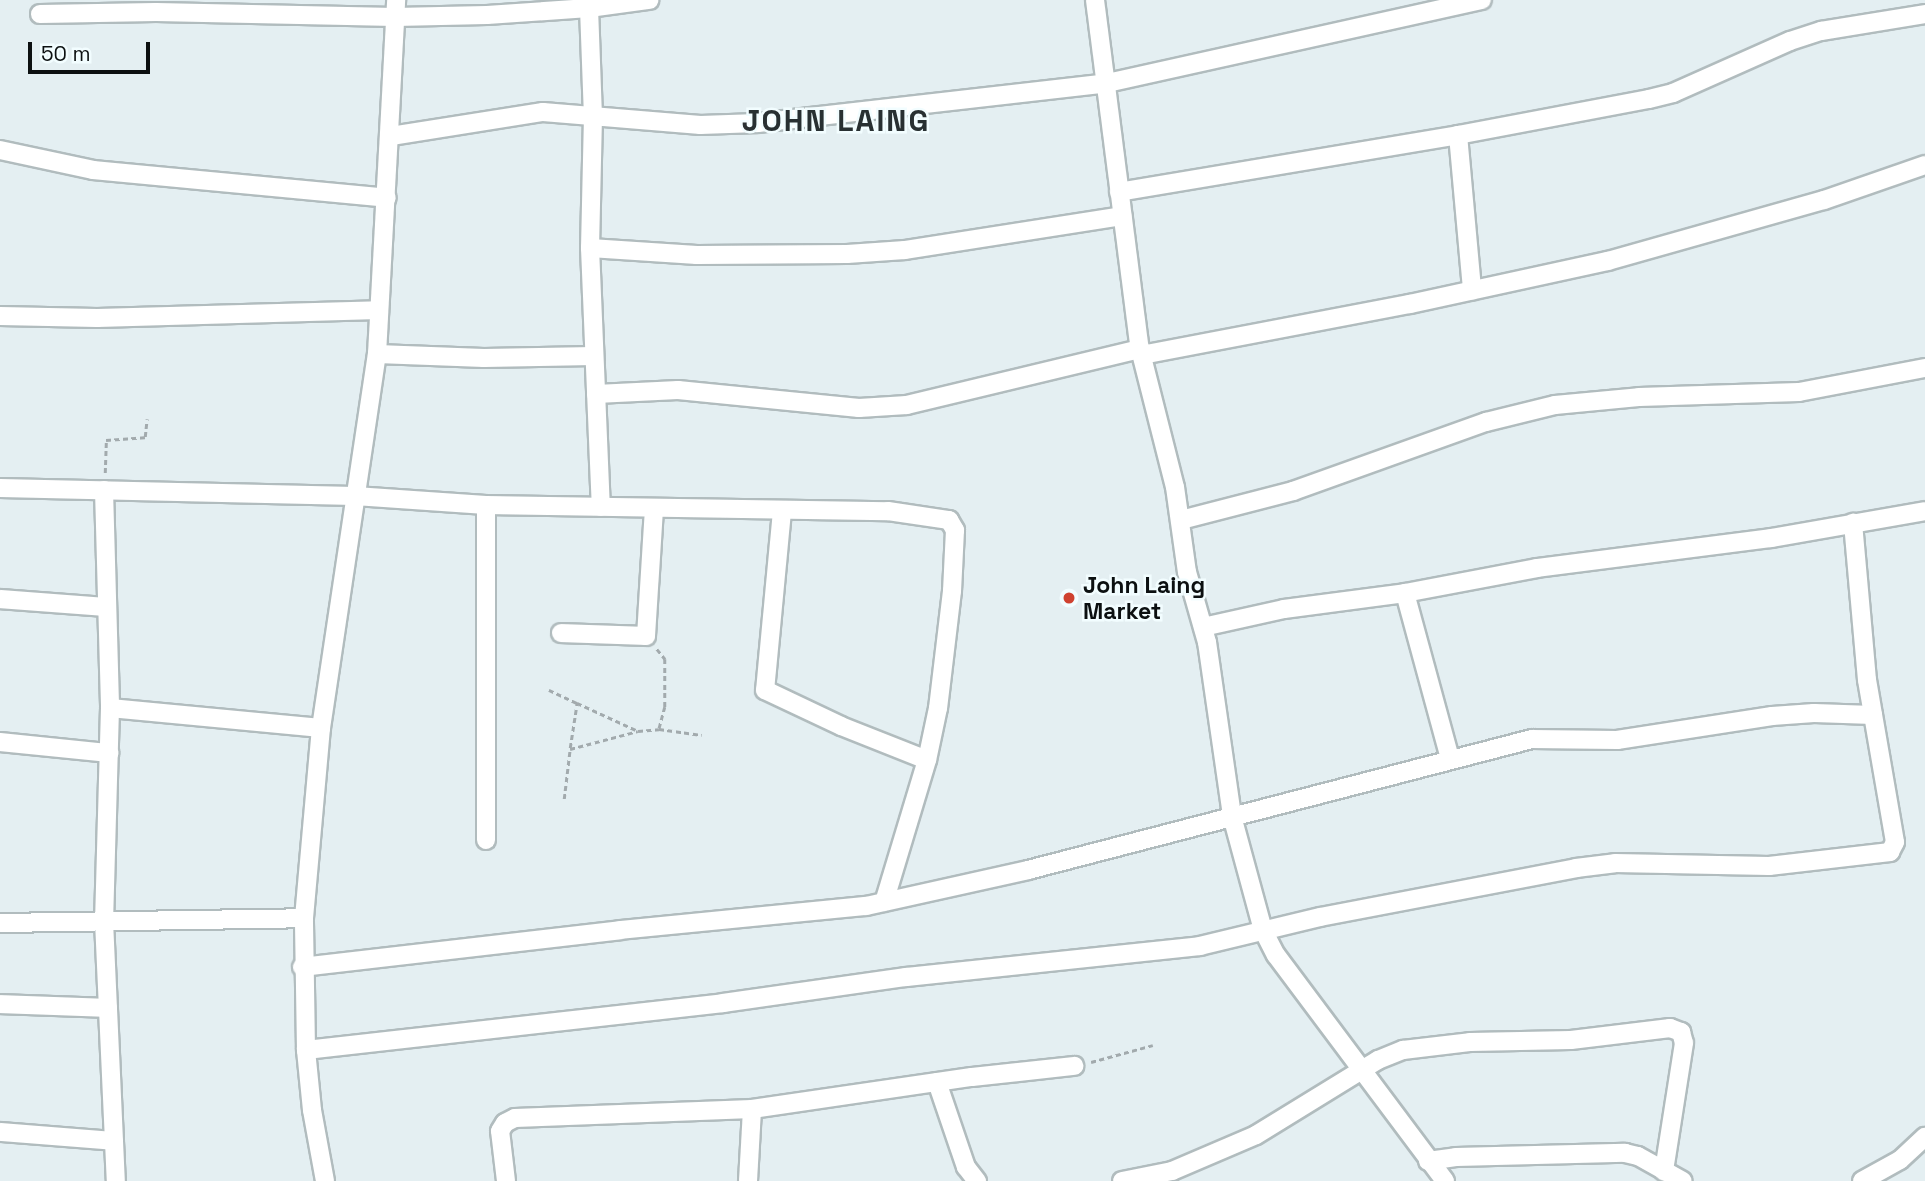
<!DOCTYPE html>
<html>
<head>
<meta charset="utf-8">
<style>
	body { margin:0 }
	#map { position:relative; width:1925px; height:1181px; overflow:hidden; background:#e4eff2; font-family:"Space Grotesk",sans-serif }
	div>[style] { position:absolute }
	.path>* { height:2.5px; margin-top:-1.25px; transform-origin:0; background:repeating-linear-gradient(90deg,#a2aaad 0 5px,transparent 0 8.5px) }
	.roads { filter:drop-shadow(2px 0 #b1bcbe) drop-shadow(-2px 0 #b1bcbe) drop-shadow(0 2px #b1bcbe) drop-shadow(0 -2px #b1bcbe) }
	.street>* { height:18px; margin:-9px; padding:0 9px; transform-origin:9px; border-radius:9px; background:#fff }
	.dots>* { width:19px; height:19px; translate:-50% -50%; box-sizing:border-box; border:4px solid #f2fdff; border-radius:50% }
	span { translate:-50% -50%; white-space:nowrap; text-align:center; line-height:1.15; -webkit-text-stroke:5px #f2fdff; paint-order:stroke }
	.poi-label { font-size:23px; color:#0c1011; font-weight:700 }
	.left { translate:0 -50%; text-align:left }
	.district-label { font-size:30px; color:#283032; font-weight:700; letter-spacing:2px }
	.scale { position:absolute; left:28px; top:42px; width:122px; height:32px; box-sizing:border-box; border:4px solid #0c1011; border-top:0; padding-left:9px; font-size:21px; line-height:24px; white-space:nowrap; color:#0c1011; -webkit-text-stroke:5px #f2fdff; paint-order:stroke }
</style>
</head>
<body>
<div id="map">
	<div class="path">
		<div style="left:105px;top:473px;width:33px;rotate:-88deg"></div>
		<div style="left:106px;top:440px;width:39px;rotate:-4deg"></div>
		<div style="left:145px;top:437px;width:18px;rotate:-84deg"></div>
		<div style="left:657px;top:649px;width:13px;rotate:51deg"></div>
		<div style="left:665px;top:659px;width:48px;rotate:90deg"></div>
		<div style="left:665px;top:707px;width:23px;rotate:105deg"></div>
		<div style="left:659px;top:729px;width:43px;rotate:7.9deg"></div>
		<div style="left:549px;top:690px;width:31px;rotate:25deg"></div>
		<div style="left:570px;top:748px;width:46px;rotate:-81.2deg"></div>
		<div style="left:577px;top:703px;width:67px;rotate:24.7deg"></div>
		<div style="left:564px;top:799px;width:50px;rotate:-83.2deg"></div>
		<div style="left:570px;top:749px;width:70px;rotate:-14.8deg"></div>
		<div style="left:638px;top:731px;width:21px;rotate:-5deg"></div>
		<div style="left:1091px;top:1062px;width:64px;rotate:-15.3deg"></div>
	</div>
	<div class="roads">
		<div class="street">
			<div style="left:1095px;top:0;width:352px;rotate:82.7deg"></div>
			<div style="left:1140px;top:349px;width:142px;rotate:75.8deg"></div>
			<div style="left:1175px;top:487px;width:86px;rotate:82deg"></div>
			<div style="left:1187px;top:572px;width:73px;rotate:74.1deg"></div>
			<div style="left:1207px;top:642px;width:176px;rotate:81.8deg"></div>
			<div style="left:1232px;top:816px;width:118px;rotate:74.8deg"></div>
			<div style="left:1263px;top:930px;width:28px;rotate:63deg"></div>
			<div style="left:1276px;top:955px;width:282px;rotate:53.2deg"></div>
			<div style="left:589px;top:8px;width:108px;rotate:87.9deg"></div>
			<div style="left:593px;top:116px;width:132px;rotate:91.3deg"></div>
			<div style="left:590px;top:248px;width:259px;rotate:87.6deg"></div>
			<div style="left:40px;top:14px;width:116px;rotate:-1deg"></div>
			<div style="left:156px;top:12px;width:239px;rotate:1.2deg"></div>
			<div style="left:395px;top:17px;width:92px;rotate:-1.2deg"></div>
			<div style="left:487px;top:15px;width:102px;rotate:-3.9deg"></div>
			<div style="left:589px;top:8px;width:61px;rotate:-7.6deg"></div>
			<div style="left:1458px;top:135px;width:156px;rotate:84.8deg"></div>
			<div style="left:391px;top:136px;width:154px;rotate:-9deg"></div>
			<div style="left:543px;top:112px;width:158px;rotate:4.7deg"></div>
			<div style="left:700px;top:125px;width:58px;rotate:-2deg"></div>
			<div style="left:758px;top:123px;width:351px;rotate:-6.5deg"></div>
			<div style="left:1107px;top:83px;width:384px;rotate:-12.5deg"></div>
			<div style="left:0;top:150px;width:95px;rotate:12.1deg"></div>
			<div style="left:93px;top:170px;width:295px;rotate:5.4deg"></div>
			<div style="left:1119px;top:192px;width:344px;rotate:-9.5deg"></div>
			<div style="left:1458px;top:135px;width:194px;rotate:-10.7deg"></div>
			<div style="left:1649px;top:99px;width:25px;rotate:-14deg"></div>
			<div style="left:1673px;top:93px;width:128px;rotate:-24deg"></div>
			<div style="left:1790px;top:41px;width:33px;rotate:-18deg"></div>
			<div style="left:1821px;top:31px;width:105px;rotate:-9.3deg"></div>
			<div style="left:590px;top:248px;width:107px;rotate:3.7deg"></div>
			<div style="left:697px;top:255px;width:150px;rotate:-0.4deg"></div>
			<div style="left:847px;top:254px;width:58px;rotate:-3.9deg"></div>
			<div style="left:905px;top:250px;width:220px;rotate:-8.9deg"></div>
			<div style="left:0;top:316px;width:97px;rotate:1.2deg"></div>
			<div style="left:97px;top:318px;width:282px;rotate:-1.6deg"></div>
			<div style="left:377px;top:354px;width:107px;rotate:2.1deg"></div>
			<div style="left:484px;top:358px;width:110px;rotate:-1deg"></div>
			<div style="left:1142px;top:355px;width:273px;rotate:-10.8deg"></div>
			<div style="left:1410px;top:304px;width:203px;rotate:-12.3deg"></div>
			<div style="left:1608px;top:261px;width:224px;rotate:-15.8deg"></div>
			<div style="left:1824px;top:200px;width:107px;rotate:-19.1deg"></div>
			<div style="left:596px;top:394px;width:82px;rotate:-2.8deg"></div>
			<div style="left:678px;top:390px;width:182px;rotate:5.7deg"></div>
			<div style="left:859px;top:408px;width:48px;rotate:-3.6deg"></div>
			<div style="left:907px;top:405px;width:240px;rotate:-13.5deg"></div>
			<div style="left:0;top:488px;width:355px;rotate:1.3deg"></div>
			<div style="left:355px;top:496px;width:131px;rotate:3.9deg"></div>
			<div style="left:486px;top:505px;width:402px;rotate:0.9deg"></div>
			<div style="left:888px;top:511px;width:62px;rotate:8.4deg"></div>
			<div style="left:949px;top:520px;width:12px;rotate:59deg"></div>
			<div style="left:955px;top:530px;width:61px;rotate:92.8deg"></div>
			<div style="left:952px;top:591px;width:118px;rotate:96.8deg"></div>
			<div style="left:938px;top:708px;width:53px;rotate:101.9deg"></div>
			<div style="left:927px;top:760px;width:148px;rotate:106.8deg"></div>
			<div style="left:104px;top:490px;width:218px;rotate:88.4deg"></div>
			<div style="left:110px;top:708px;width:213px;rotate:91.6deg"></div>
			<div style="left:104px;top:921px;width:260px;rotate:87.4deg"></div>
			<div style="left:782px;top:511px;width:180px;rotate:95.4deg"></div>
			<div style="left:765px;top:690px;width:84px;rotate:25.3deg"></div>
			<div style="left:841px;top:726px;width:92px;rotate:21.6deg"></div>
			<div style="left:1181px;top:520px;width:116px;rotate:-14.5deg"></div>
			<div style="left:1293px;top:491px;width:205px;rotate:-19.7deg"></div>
			<div style="left:1486px;top:422px;width:71px;rotate:-13.8deg"></div>
			<div style="left:1555px;top:405px;width:84px;rotate:-5.4deg"></div>
			<div style="left:1639px;top:397px;width:160px;rotate:-1.8deg"></div>
			<div style="left:1799px;top:392px;width:128px;rotate:-10.8deg"></div>
			<div style="left:1405px;top:593px;width:172px;rotate:74.8deg"></div>
			<div style="left:0;top:599px;width:107px;rotate:4.3deg"></div>
			<div style="left:1203px;top:627px;width:83px;rotate:-12.5deg"></div>
			<div style="left:1284px;top:609px;width:122px;rotate:-7.5deg"></div>
			<div style="left:1405px;top:593px;width:134px;rotate:-10.7deg"></div>
			<div style="left:1537px;top:568px;width:236px;rotate:-7.3deg"></div>
			<div style="left:1771px;top:538px;width:156px;rotate:-9.9deg"></div>
			<div style="left:561px;top:633px;width:85px;rotate:2deg"></div>
			<div style="left:646px;top:636px;width:128px;rotate:-86.4deg"></div>
			<div style="left:110px;top:708px;width:212px;rotate:5.4deg"></div>
			<div style="left:0;top:742px;width:110px;rotate:5.8deg"></div>
			<div style="left:486px;top:840px;width:335px;rotate:-90deg"></div>
			<div style="left:0;top:923px;width:304px;rotate:-0.9deg"></div>
			<div style="left:302px;top:967px;width:320px;rotate:-6.6deg"></div>
			<div style="left:620px;top:930px;width:247px;rotate:-5.6deg"></div>
			<div style="left:866px;top:906px;width:166px;rotate:-12.5deg"></div>
			<div style="left:1028px;top:870px;width:521px;rotate:-14.57deg"></div>
			<div style="left:1532px;top:739px;width:85px;rotate:0.7deg"></div>
			<div style="left:1617px;top:740px;width:157px;rotate:-8.8deg"></div>
			<div style="left:1772px;top:716px;width:42px;rotate:-4.1deg"></div>
			<div style="left:1814px;top:713px;width:59px;rotate:1.9deg"></div>
			<div style="left:0;top:1004px;width:108px;rotate:2.1deg"></div>
			<div style="left:306px;top:1050px;width:420px;rotate:-6.4deg"></div>
			<div style="left:723px;top:1003px;width:185px;rotate:-8.1deg"></div>
			<div style="left:906px;top:977px;width:296px;rotate:-6deg"></div>
			<div style="left:1200px;top:946px;width:123px;rotate:-13.6deg"></div>
			<div style="left:1320px;top:917px;width:261px;rotate:-10.8deg"></div>
			<div style="left:1576px;top:868px;width:39px;rotate:-7deg"></div>
			<div style="left:1615px;top:863px;width:154px;rotate:1.1deg"></div>
			<div style="left:1769px;top:866px;width:122px;rotate:-6.6deg"></div>
			<div style="left:1890px;top:852px;width:11px;rotate:-63deg"></div>
			<div style="left:1895px;top:842px;width:164px;rotate:-99.8deg"></div>
			<div style="left:1867px;top:680px;width:158px;rotate:-95.1deg"></div>
			<div style="left:937px;top:1082px;width:90px;rotate:71.2deg"></div>
			<div style="left:966px;top:1167px;width:18px;rotate:52deg"></div>
			<div style="left:0;top:1132px;width:114px;rotate:4.5deg"></div>
			<div style="left:1428px;top:1161px;width:28px;rotate:-8deg"></div>
			<div style="left:1456px;top:1157px;width:169px;rotate:-1.4deg"></div>
			<div style="left:1625px;top:1153px;width:13px;rotate:13deg"></div>
			<div style="left:1638px;top:1156px;width:51px;rotate:29.1deg"></div>
			<div style="left:325px;top:1181px;width:72px;rotate:-100.4deg"></div>
			<div style="left:312px;top:1110px;width:60px;rotate:-95.7deg"></div>
			<div style="left:306px;top:1050px;width:132px;rotate:-90.9deg"></div>
			<div style="left:304px;top:918px;width:191px;rotate:-84.9deg"></div>
			<div style="left:321px;top:728px;width:378px;rotate:-81.5deg"></div>
			<div style="left:377px;top:354px;width:355px;rotate:-86.9deg"></div>
			<div style="left:506px;top:1181px;width:50px;rotate:-96.8deg"></div>
			<div style="left:500px;top:1131px;width:9px;rotate:-58deg"></div>
			<div style="left:505px;top:1123px;width:11px;rotate:-27deg"></div>
			<div style="left:515px;top:1118px;width:237px;rotate:-2.2deg"></div>
			<div style="left:752px;top:1109px;width:222px;rotate:-8.3deg"></div>
			<div style="left:972px;top:1077px;width:103px;rotate:-6.2deg"></div>
			<div style="left:748px;top:1181px;width:72px;rotate:-86.8deg"></div>
			<div style="left:1122px;top:1181px;width:51px;rotate:-11.3deg"></div>
			<div style="left:1172px;top:1171px;width:91px;rotate:-23.2deg"></div>
			<div style="left:1256px;top:1135px;width:143px;rotate:-31.6deg"></div>
			<div style="left:1378px;top:1060px;width:27px;rotate:-22deg"></div>
			<div style="left:1403px;top:1050px;width:67px;rotate:-6.8deg"></div>
			<div style="left:1470px;top:1042px;width:101px;rotate:-1.1deg"></div>
			<div style="left:1571px;top:1040px;width:100px;rotate:-6.9deg"></div>
			<div style="left:1670px;top:1028px;width:12px;rotate:20deg"></div>
			<div style="left:1681px;top:1032px;width:11px;rotate:75deg"></div>
			<div style="left:1684px;top:1043px;width:130px;rotate:98.9deg"></div>
			<div style="left:1862px;top:1181px;width:43px;rotate:-28.9deg"></div>
			<div style="left:1900px;top:1160px;width:34px;rotate:-43deg"></div>
		</div>
	</div>
	<div class="dots">
		<div style="left:1069px;top:598px;background:#cf4230"></div>
	</div>
	<div class="poi-label">
		<span class="left" style="left:1083px;top:598px">John Laing<br>Market</span>
	</div>
	<div class="district-label">
		<span style="left:836px;top:121px">JOHN LAING</span>
	</div>
	<div class="scale">50 m</div>
</div>
</body>
</html>
